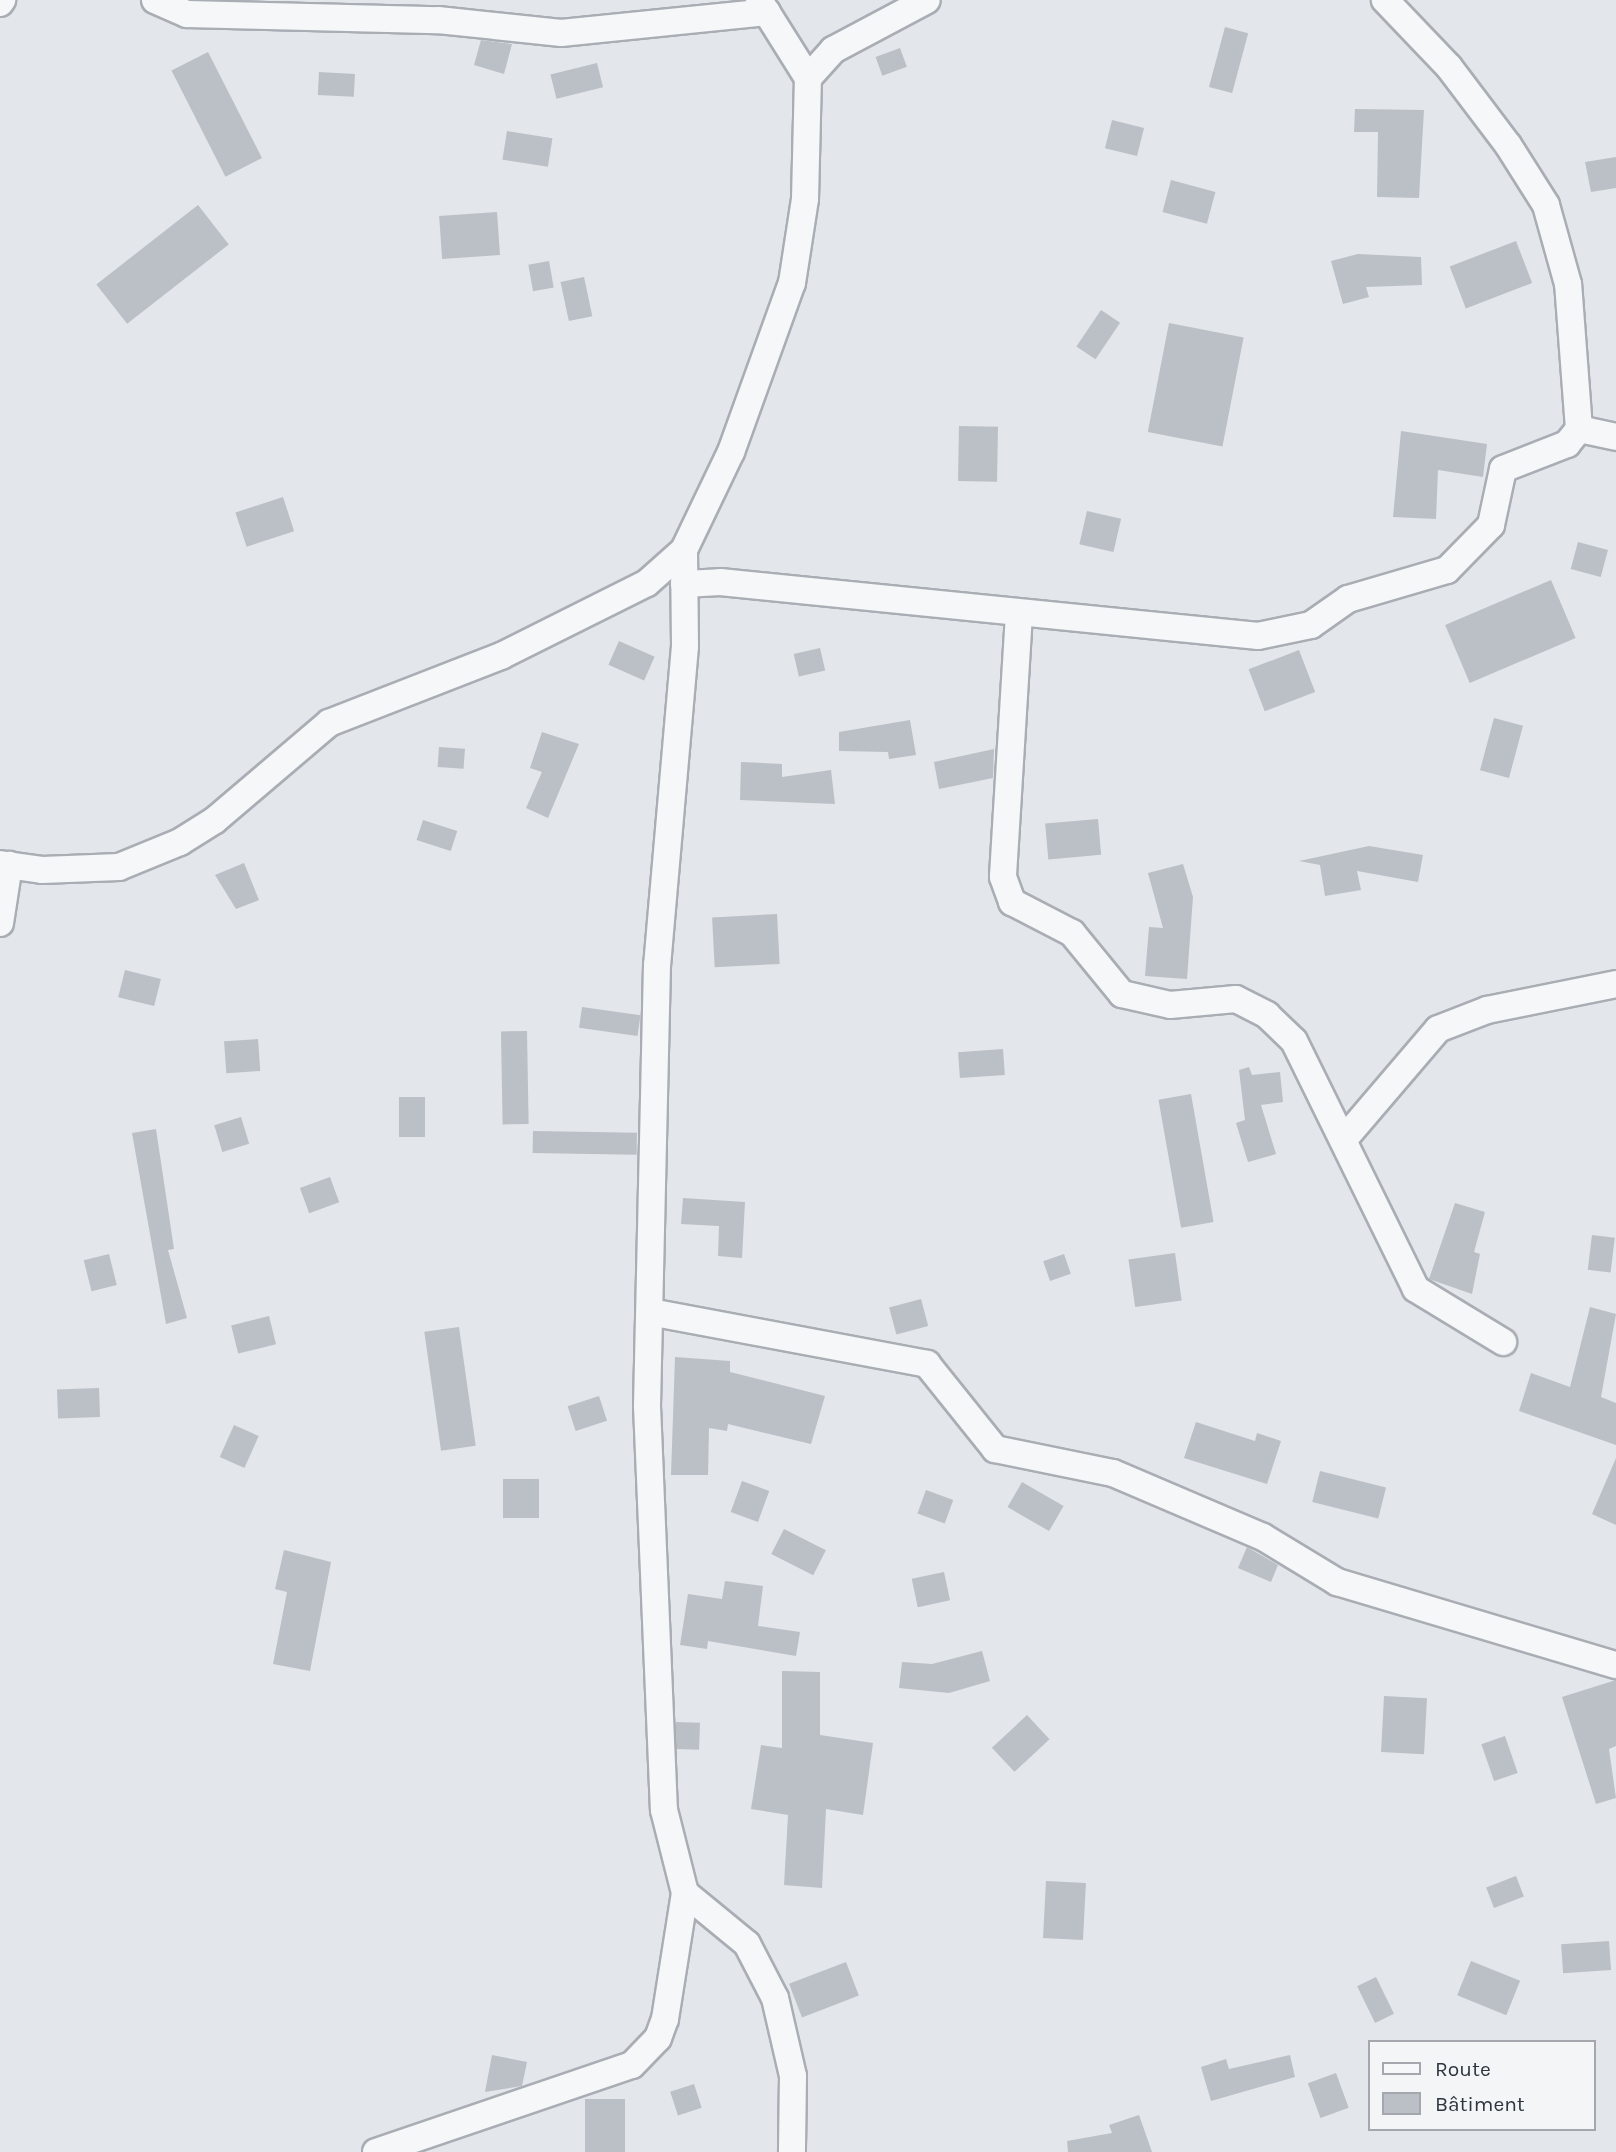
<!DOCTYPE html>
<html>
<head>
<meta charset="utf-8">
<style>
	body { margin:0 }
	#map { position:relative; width:1616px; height:2152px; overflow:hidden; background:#e3e6ea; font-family:Karla,sans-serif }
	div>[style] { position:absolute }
	.building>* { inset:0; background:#bbc0c6; transform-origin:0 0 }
	.roads { filter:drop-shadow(2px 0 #a9adb4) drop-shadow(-2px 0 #a9adb4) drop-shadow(0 2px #a9adb4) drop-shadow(0 -2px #a9adb4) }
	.minor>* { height:26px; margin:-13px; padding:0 13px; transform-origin:13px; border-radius:13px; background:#f5f7f8 }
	span { translate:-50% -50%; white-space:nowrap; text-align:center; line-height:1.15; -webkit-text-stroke:6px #f3f5f7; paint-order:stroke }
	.legend { position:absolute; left:1368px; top:2040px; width:228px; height:91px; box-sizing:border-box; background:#f3f5f7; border:2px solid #a4a8ae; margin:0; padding:9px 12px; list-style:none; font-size:21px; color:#2d3540 }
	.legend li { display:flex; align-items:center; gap:14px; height:35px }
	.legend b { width:35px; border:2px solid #a4a8ae }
</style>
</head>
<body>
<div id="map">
	<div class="building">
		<div style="left:1225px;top:27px;width:24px;height:62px;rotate:15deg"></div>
		<div style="clip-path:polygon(481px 40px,512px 44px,504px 74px,474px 65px)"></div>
		<div style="left:900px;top:48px;width:20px;height:26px;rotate:70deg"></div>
		<div style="left:208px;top:52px;width:119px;height:41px;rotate:63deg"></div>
		<div style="left:597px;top:63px;width:25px;height:48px;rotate:76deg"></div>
		<div style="left:319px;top:72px;width:36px;height:23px;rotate:3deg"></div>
		<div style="clip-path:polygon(1355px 109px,1424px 110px,1419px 198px,1377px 197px,1378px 132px,1354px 132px)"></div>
		<div style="left:1112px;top:120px;width:33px;height:29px;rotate:14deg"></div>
		<div style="left:507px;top:131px;width:46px;height:29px;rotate:9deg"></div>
		<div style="clip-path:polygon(1616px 157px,1616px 188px,1591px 192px,1585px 162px)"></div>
		<div style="left:1171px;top:180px;width:46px;height:33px;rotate:15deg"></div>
		<div style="left:198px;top:205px;width:50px;height:129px;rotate:52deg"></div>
		<div style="left:497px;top:212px;width:43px;height:58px;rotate:86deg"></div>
		<div style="left:1516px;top:241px;width:45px;height:71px;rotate:69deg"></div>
		<div style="clip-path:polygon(1358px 254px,1421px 257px,1422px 285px,1366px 287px,1369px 297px,1343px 304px,1331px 261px)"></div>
		<div style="left:549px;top:261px;width:27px;height:21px;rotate:80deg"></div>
		<div style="left:584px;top:277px;width:40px;height:24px;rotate:78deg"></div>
		<div style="left:1101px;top:310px;width:23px;height:44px;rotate:34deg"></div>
		<div style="left:1169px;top:323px;width:76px;height:111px;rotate:11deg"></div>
		<div style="left:959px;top:426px;width:39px;height:55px;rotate:1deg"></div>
		<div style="clip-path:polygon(1401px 431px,1487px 444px,1483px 477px,1438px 470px,1436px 519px,1393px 517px)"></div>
		<div style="left:283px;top:497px;width:36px;height:50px;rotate:72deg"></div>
		<div style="left:1087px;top:511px;width:35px;height:34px;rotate:13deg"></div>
		<div style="left:1578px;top:542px;width:31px;height:28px;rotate:15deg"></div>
		<div style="left:1551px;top:580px;width:63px;height:115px;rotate:67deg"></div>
		<div style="left:619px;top:641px;width:39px;height:26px;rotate:24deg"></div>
		<div style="left:820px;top:648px;width:23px;height:27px;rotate:77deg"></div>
		<div style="left:1299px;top:650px;width:45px;height:54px;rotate:69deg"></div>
		<div style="left:1494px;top:718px;width:30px;height:54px;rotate:15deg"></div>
		<div style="clip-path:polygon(910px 720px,916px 755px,889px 759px,888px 752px,839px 751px,839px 732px)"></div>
		<div style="clip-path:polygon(542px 732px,579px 744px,548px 818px,526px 808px,542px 772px,530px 768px)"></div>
		<div style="left:439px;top:747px;width:26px;height:20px;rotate:4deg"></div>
		<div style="clip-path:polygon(994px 749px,993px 778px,939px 789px,934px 762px)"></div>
		<div style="clip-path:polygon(741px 762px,782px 764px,782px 777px,831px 770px,835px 804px,740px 800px)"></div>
		<div style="left:1098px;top:819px;width:36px;height:53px;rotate:85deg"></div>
		<div style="left:423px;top:820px;width:36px;height:21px;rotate:18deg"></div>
		<div style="clip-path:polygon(1369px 846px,1423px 855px,1418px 882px,1357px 871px,1361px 890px,1325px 896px,1320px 865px,1299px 861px)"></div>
		<div style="clip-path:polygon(244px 863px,259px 900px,236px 909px,215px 875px)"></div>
		<div style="clip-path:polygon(1183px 864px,1193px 897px,1187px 979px,1145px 976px,1149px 927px,1163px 928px,1148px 873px)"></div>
		<div style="left:777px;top:914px;width:50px;height:65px;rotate:87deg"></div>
		<div style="left:125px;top:970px;width:37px;height:28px;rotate:14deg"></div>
		<div style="left:582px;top:1007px;width:59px;height:21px;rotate:8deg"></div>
		<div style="left:527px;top:1031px;width:93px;height:26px;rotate:89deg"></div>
		<div style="left:258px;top:1039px;width:32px;height:34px;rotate:86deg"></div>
		<div style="left:1003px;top:1049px;width:26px;height:45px;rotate:86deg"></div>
		<div style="clip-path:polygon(1249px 1067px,1252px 1075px,1280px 1072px,1283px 1102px,1261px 1105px,1276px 1154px,1248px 1162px,1236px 1123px,1245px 1120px,1239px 1070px)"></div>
		<div style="left:1191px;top:1094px;width:130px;height:33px;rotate:80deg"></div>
		<div style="left:399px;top:1097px;width:26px;height:40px"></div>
		<div style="left:241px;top:1117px;width:28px;height:28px;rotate:73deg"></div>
		<div style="clip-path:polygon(156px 1129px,174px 1249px,168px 1250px,187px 1318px,166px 1324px,132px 1133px)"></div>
		<div style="left:533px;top:1131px;width:104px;height:22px;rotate:1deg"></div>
		<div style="left:330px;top:1177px;width:27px;height:32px;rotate:70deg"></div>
		<div style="clip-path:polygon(683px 1198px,745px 1202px,742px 1258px,718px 1256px,719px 1226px,681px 1224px)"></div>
		<div style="clip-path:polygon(1455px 1203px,1485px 1212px,1474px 1252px,1480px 1254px,1472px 1294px,1429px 1279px)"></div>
		<div style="left:1592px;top:1235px;width:23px;height:35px;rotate:7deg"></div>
		<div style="left:1175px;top:1253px;width:48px;height:47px;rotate:82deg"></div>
		<div style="left:109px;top:1254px;width:32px;height:26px;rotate:76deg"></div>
		<div style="left:1064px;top:1254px;width:21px;height:22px;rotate:71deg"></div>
		<div style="left:921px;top:1299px;width:28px;height:33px;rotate:75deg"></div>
		<div style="clip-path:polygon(1590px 1307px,1616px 1314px,1601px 1397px,1616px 1403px,1616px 1445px,1519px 1411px,1531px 1373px,1570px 1387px)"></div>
		<div style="left:269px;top:1316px;width:29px;height:39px;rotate:76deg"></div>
		<div style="left:459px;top:1327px;width:120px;height:35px;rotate:82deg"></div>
		<div style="clip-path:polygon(675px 1357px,730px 1361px,730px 1372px,825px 1396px,811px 1444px,728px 1424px,727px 1431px,709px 1428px,708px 1475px,671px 1475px)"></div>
		<div style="left:99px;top:1388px;width:29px;height:42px;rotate:88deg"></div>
		<div style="left:599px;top:1396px;width:26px;height:33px;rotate:72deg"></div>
		<div style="clip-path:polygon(1196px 1422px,1255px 1441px,1257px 1433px,1281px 1441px,1267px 1484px,1184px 1458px)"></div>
		<div style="left:234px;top:1425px;width:27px;height:35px;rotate:24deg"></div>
		<div style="clip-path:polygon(1616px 1458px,1616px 1525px,1592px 1514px)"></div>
		<div style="left:1320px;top:1471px;width:68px;height:32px;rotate:14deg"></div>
		<div style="left:503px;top:1479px;width:36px;height:39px"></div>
		<div style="left:742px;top:1481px;width:29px;height:33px;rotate:20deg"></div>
		<div style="left:1022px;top:1482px;width:48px;height:29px;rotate:30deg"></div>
		<div style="left:926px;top:1490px;width:29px;height:25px;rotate:20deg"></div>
		<div style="left:784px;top:1529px;width:47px;height:28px;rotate:27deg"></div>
		<div style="clip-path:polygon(1247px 1547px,1278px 1565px,1271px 1582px,1238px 1568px)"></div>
		<div style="clip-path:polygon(284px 1550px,331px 1562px,310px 1671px,273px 1664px,287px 1592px,275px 1589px)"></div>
		<div style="left:944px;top:1572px;width:29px;height:33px;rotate:78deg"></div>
		<div style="clip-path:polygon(725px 1581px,763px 1586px,758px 1626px,800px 1632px,796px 1656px,708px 1641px,707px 1649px,680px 1645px,688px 1594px,722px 1599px)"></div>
		<div style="clip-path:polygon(982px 1651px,990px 1681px,949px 1693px,899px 1688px,902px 1662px,932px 1664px)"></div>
		<div style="clip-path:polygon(782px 1671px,820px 1672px,820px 1735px,873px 1743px,863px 1815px,826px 1809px,822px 1888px,784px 1885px,788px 1815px,751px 1809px,761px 1745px,782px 1748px)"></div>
		<div style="clip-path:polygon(1616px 1680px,1616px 1746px,1609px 1749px,1616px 1798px,1596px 1804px,1562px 1697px)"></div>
		<div style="left:1384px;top:1696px;width:43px;height:56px;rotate:3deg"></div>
		<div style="left:1027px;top:1715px;width:33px;height:48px;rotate:47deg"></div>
		<div style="left:676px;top:1722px;width:24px;height:27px;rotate:2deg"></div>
		<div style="left:1505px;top:1736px;width:39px;height:25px;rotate:71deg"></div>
		<div style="left:1516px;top:1876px;width:22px;height:32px;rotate:69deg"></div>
		<div style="left:1046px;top:1881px;width:40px;height:57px;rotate:3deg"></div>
		<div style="left:1609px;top:1941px;width:29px;height:48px;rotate:86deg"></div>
		<div style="left:1471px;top:1961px;width:53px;height:37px;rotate:22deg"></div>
		<div style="left:846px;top:1962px;width:36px;height:61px;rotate:69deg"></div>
		<div style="left:1376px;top:1977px;width:41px;height:21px;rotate:64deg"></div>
		<div style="clip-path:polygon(492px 2055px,527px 2062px,522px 2086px,485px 2092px)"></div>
		<div style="clip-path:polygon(1290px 2055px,1295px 2077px,1211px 2101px,1201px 2067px,1226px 2059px,1229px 2069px)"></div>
		<div style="left:1336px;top:2073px;width:37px;height:30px;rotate:70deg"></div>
		<div style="left:694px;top:2084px;width:25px;height:25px;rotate:72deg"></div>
		<div style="left:585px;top:2099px;width:40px;height:53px"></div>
		<div style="clip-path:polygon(1139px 2115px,1152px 2152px,1068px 2152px,1067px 2141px,1112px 2133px,1109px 2125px)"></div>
	</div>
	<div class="roads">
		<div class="minor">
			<div style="left:155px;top:0;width:35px;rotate:24deg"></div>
			<div style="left:187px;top:14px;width:251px;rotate:1.4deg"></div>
			<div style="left:438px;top:20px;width:124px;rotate:6deg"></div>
			<div style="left:561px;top:33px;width:207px;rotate:-5.8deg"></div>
			<div style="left:0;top:3px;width:4px;rotate:-56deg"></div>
			<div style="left:808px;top:78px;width:38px;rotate:-48deg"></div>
			<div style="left:833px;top:50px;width:106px;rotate:-28deg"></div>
			<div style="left:1579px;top:429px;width:38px;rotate:12deg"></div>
			<div style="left:684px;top:550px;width:96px;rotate:89.4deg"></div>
			<div style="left:685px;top:646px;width:320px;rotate:95deg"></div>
			<div style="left:657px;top:965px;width:441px;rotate:91.3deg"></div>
			<div style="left:647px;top:1406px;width:404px;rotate:87.6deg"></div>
			<div style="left:664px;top:1810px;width:86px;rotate:75.8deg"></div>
			<div style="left:685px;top:1893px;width:80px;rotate:39.4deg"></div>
			<div style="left:747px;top:1944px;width:61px;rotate:62.6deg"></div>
			<div style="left:775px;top:1998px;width:80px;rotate:77deg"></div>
			<div style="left:793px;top:2076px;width:76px;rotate:90.8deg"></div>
			<div style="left:684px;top:584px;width:36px;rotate:-3deg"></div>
			<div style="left:720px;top:582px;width:541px;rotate:5.73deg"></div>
			<div style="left:1258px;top:636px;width:54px;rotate:-11.7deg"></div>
			<div style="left:1311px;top:625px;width:45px;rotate:-35.1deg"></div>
			<div style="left:1348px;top:599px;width:103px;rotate:-16.3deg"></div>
			<div style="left:1447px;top:570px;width:63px;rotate:-45.6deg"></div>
			<div style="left:1491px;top:525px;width:57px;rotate:-77.9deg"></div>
			<div style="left:1503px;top:469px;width:69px;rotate:-21.3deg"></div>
			<div style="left:1567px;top:444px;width:19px;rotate:-51deg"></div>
			<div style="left:1579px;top:429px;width:145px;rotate:-94.3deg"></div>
			<div style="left:1568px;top:284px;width:82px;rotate:-105.6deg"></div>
			<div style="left:1546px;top:205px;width:71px;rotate:-122.3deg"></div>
			<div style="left:1508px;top:145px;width:98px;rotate:-127.1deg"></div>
			<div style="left:1449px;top:67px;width:93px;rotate:-133.7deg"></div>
			<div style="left:1019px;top:614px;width:263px;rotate:93.5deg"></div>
			<div style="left:1003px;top:877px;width:27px;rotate:70deg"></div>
			<div style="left:1012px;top:902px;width:68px;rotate:27.3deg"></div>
			<div style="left:1072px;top:933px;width:79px;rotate:50.7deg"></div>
			<div style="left:1122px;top:994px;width:49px;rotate:12.9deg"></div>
			<div style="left:1170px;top:1005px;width:66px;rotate:-5.2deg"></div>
			<div style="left:1236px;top:999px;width:35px;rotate:27deg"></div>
			<div style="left:1267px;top:1015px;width:37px;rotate:44deg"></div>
			<div style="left:1294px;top:1041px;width:276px;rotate:63.8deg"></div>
			<div style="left:1416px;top:1289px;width:102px;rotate:31.3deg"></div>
			<div style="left:0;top:864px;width:42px;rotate:8.1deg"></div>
			<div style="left:42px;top:870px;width:77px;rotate:-2.2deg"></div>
			<div style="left:119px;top:867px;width:66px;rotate:-22.3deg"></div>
			<div style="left:180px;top:842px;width:41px;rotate:-32.2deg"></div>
			<div style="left:215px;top:820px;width:150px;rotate:-40.4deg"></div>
			<div style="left:329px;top:723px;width:185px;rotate:-21.3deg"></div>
			<div style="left:501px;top:656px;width:163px;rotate:-26.6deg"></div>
			<div style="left:647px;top:583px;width:50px;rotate:-41.7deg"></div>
			<div style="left:684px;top:550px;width:109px;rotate:-64.4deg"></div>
			<div style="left:731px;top:452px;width:180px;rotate:-70.2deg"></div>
			<div style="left:792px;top:283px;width:85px;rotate:-81.2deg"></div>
			<div style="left:805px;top:199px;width:121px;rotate:-88.6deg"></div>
			<div style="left:808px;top:78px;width:92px;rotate:-122.1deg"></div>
			<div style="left:0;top:923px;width:59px;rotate:-81.2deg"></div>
			<div style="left:1345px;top:1138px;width:143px;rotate:-49.5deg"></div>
			<div style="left:1438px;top:1029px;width:53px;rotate:-21.2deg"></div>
			<div style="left:1487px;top:1010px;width:132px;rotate:-11.4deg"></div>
			<div style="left:650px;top:1312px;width:282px;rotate:10.6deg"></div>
			<div style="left:927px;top:1364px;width:109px;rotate:51.3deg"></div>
			<div style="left:995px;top:1449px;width:120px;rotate:11.5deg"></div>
			<div style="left:1113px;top:1473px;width:163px;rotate:23.1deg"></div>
			<div style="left:1263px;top:1537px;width:87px;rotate:31.3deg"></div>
			<div style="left:1337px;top:1582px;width:291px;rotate:16.6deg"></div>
			<div style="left:376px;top:2152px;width:270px;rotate:-18.8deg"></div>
			<div style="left:632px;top:2065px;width:37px;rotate:-46deg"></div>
			<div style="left:658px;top:2038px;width:20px;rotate:-70deg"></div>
			<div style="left:665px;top:2019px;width:128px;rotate:-81deg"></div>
		</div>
	</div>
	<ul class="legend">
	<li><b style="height:9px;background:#f5f7f8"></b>Route</li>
	<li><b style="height:19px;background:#bbc0c6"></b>Bâtiment</li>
	</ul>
</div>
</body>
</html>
